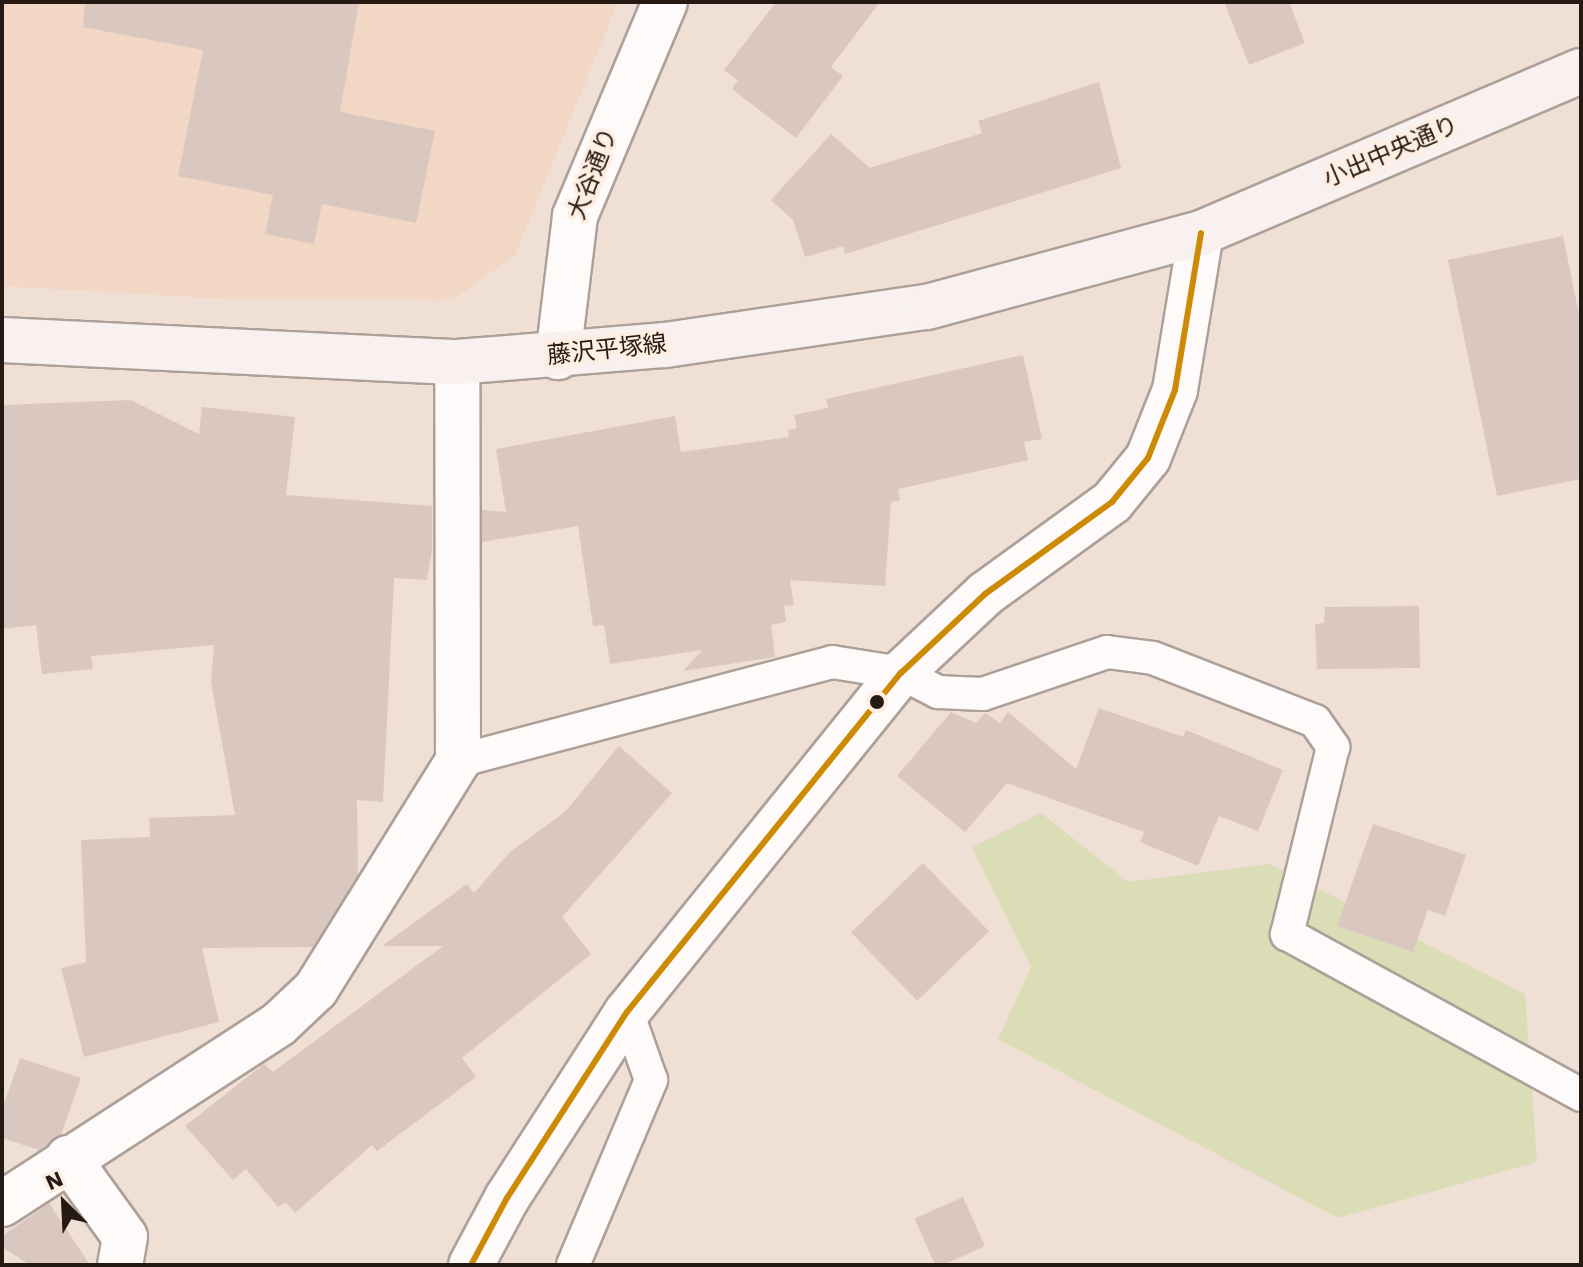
<!DOCTYPE html>
<html>
<head>
<meta charset="utf-8">
<style>
	body { margin:0 }
	#map { position:relative; width:1583px; height:1267px; overflow:hidden; background:#efdfd4; font-family:"Work Sans","Noto Sans JP",sans-serif }
	div>[style] { position:absolute }
	.built>* { inset:0; background:#f1d7c4 }
	.green>* { inset:0; background:#dbddb6 }
	.building>* { inset:0; background:#dac8c0; transform-origin:0 0 }
	.roads { filter:drop-shadow(2px 0 #aca098) drop-shadow(-2px 0 #aca098) drop-shadow(0 2px #aca098) drop-shadow(0 -2px #aca098) }
	.lane>* { height:32px; margin:-16px; padding:0 16px; transform-origin:16px; border-radius:16px; background:#fdfaf9 }
	.street>* { height:44px; margin:-22px; padding:0 22px; transform-origin:22px; border-radius:22px; background:#fdfaf9 }
	.secondary>* { height:44px; margin:-22px; padding:0 22px; transform-origin:22px; border-radius:22px; background:#fdfaf9 }
	.primary>* { height:44px; margin:-22px; padding:0 22px; transform-origin:22px; border-radius:22px; background:#f8f1ef }
	.bus-1>* { height:6px; margin:-3px; padding:0 3px; transform-origin:3px; border-radius:3px; background:#cd8a04 }
	.dots>* { width:22px; height:22px; translate:-50% -50%; box-sizing:border-box; border:4px solid #feede1; border-radius:50% }
	span { translate:-50% -50%; white-space:nowrap; text-align:center; line-height:1.15; -webkit-text-stroke:7px #feede1; paint-order:stroke }
	.street-label { font-size:24px; color:#241a13 }
	.frame { position:absolute; inset:0; border:4px solid #241a13; pointer-events:none }
	.north { position:absolute; left:24px; top:1163px; width:80px; height:80px; -webkit-text-stroke:6px #feede1; paint-order:stroke; rotate:336deg; font-size:22px; font-weight:700; line-height:32px; text-align:center; color:#241a13 }
	.north::after { content:''; display:block; margin:auto; width:28px; height:36px; background:#241a13; clip-path:polygon(50% 0,100% 100%,50% 72%,0 100%) }
</style>
</head>
<body>
<div id="map">
	<div class="built">
		<div style="clip-path:polygon(2px 2px,618px 2px,515px 255px,452px 300px,228px 299px,2px 286px)"></div>
	</div>
	<div class="green">
		<div style="clip-path:polygon(1041px 813px,1128px 882px,1270px 864px,1525px 994px,1537px 1162px,1338px 1218px,998px 1039px,1031px 967px,972px 847px)"></div>
	</div>
	<div class="building">
		<div style="clip-path:polygon(85px 2px,359px 2px,340px 112px,435px 131px,416px 223px,322px 204px,314px 244px,265px 234px,273px 195px,178px 176px,203px 50px,83px 27px)"></div>
		<div style="clip-path:polygon(776px 2px,880px 2px,831px 67px,843px 76px,796px 138px,732px 89px,738px 80px,724px 70px)"></div>
		<div style="clip-path:polygon(1224px 2px,1289px 2px,1305px 43px,1249px 65px)"></div>
		<div style="clip-path:polygon(1099px 82px,1121px 168px,845px 254px,843px 246px,805px 257px,793px 220px,771px 200px,831px 134px,870px 168px,982px 133px,978px 121px)"></div>
		<div style="clip-path:polygon(1563px 236px,1581px 324px,1581px 479px,1497px 496px,1448px 260px)"></div>
		<div style="clip-path:polygon(1023px 355px,1042px 439px,1024px 442px,1028px 460px,898px 489px,900px 500px,891px 502px,885px 586px,790px 580px,794px 605px,784px 606px,786px 622px,771px 625px,775px 657px,683px 671px,702px 650px,610px 664px,604px 625px,593px 626px,578px 526px,482px 542px,482px 510px,506px 512px,496px 449px,675px 416px,681px 452px,789px 437px,788px 430px,797px 428px,794px 415px,828px 408px,826px 399px)"></div>
		<div style="clip-path:polygon(131px 400px,199px 434px,202px 407px,295px 417px,286px 495px,432px 506px,432px 550px,427px 580px,394px 578px,383px 802px,357px 800px,358px 875px,313px 947px,202px 948px,219px 1022px,84px 1057px,61px 968px,86px 962px,81px 840px,150px 837px,149px 818px,235px 815px,211px 682px,214px 645px,91px 656px,93px 669px,42px 674px,36px 625px,2px 629px,2px 405px)"></div>
		<div style="clip-path:polygon(1419px 606px,1420px 668px,1317px 669px,1315px 624px,1324px 623px,1325px 607px)"></div>
		<div style="clip-path:polygon(1099px 708px,1183px 737px,1186px 730px,1283px 770px,1258px 831px,1219px 816px,1198px 866px,1140px 842px,1144px 832px,1007px 783px,965px 832px,897px 776px,951px 712px,976px 723px,985px 713px,1000px 723px,1008px 712px,1076px 769px)"></div>
		<div style="clip-path:polygon(619px 746px,672px 793px,562px 917px,591px 954px,462px 1058px,476px 1077px,377px 1151px,372px 1145px,295px 1213px,286px 1202px,278px 1207px,246px 1169px,233px 1180px,185px 1126px,264px 1064px,273px 1072px,443px 946px,382px 946px,467px 884px,474px 893px,510px 852px,565px 812px)"></div>
		<div style="clip-path:polygon(1373px 824px,1466px 855px,1445px 916px,1428px 910px,1413px 952px,1337px 926px)"></div>
		<div style="left:923px;top:863px;width:95px;height:100px;rotate:46deg"></div>
		<div style="clip-path:polygon(20px 1058px,81px 1078px,61px 1135px,39px 1150px,2px 1138px,2px 1110px)"></div>
		<div style="left:963px;top:1197px;width:54px;height:53px;rotate:66deg"></div>
		<div style="clip-path:polygon(49px 1203px,90px 1265px,30px 1265px,2px 1247px,2px 1236px)"></div>
	</div>
	<div class="roads">
		<div class="lane">
			<div style="left:458px;top:761px;width:387px;rotate:-14.8deg"></div>
			<div style="left:832px;top:662px;width:70px;rotate:9.1deg"></div>
			<div style="left:901px;top:673px;width:42px;rotate:27.2deg"></div>
			<div style="left:938px;top:692px;width:45px;rotate:2.5deg"></div>
			<div style="left:983px;top:694px;width:131px;rotate:-18.7deg"></div>
			<div style="left:1107px;top:652px;width:46px;rotate:7.4deg"></div>
			<div style="left:1153px;top:658px;width:174px;rotate:21.3deg"></div>
			<div style="left:1315px;top:721px;width:32px;rotate:55deg"></div>
			<div style="left:1333px;top:747px;width:193px;rotate:103.8deg"></div>
			<div style="left:1287px;top:934px;width:335px;rotate:28.7deg"></div>
			<div style="left:573px;top:1265px;width:201px;rotate:-67.1deg"></div>
			<div style="left:651px;top:1080px;width:72px;rotate:-109.4deg"></div>
		</div>
		<div class="street">
			<div style="left:68px;top:1158px;width:97px;rotate:54.2deg"></div>
			<div style="left:125px;top:1237px;width:28px;rotate:100deg"></div>
			<div style="left:2px;top:1204px;width:330px;rotate:-33deg"></div>
			<div style="left:279px;top:1024px;width:51px;rotate:-43.4deg"></div>
			<div style="left:316px;top:989px;width:269px;rotate:-58.1deg"></div>
			<div style="left:458px;top:761px;width:399px;rotate:-90.1deg"></div>
		</div>
		<div class="secondary">
			<div style="left:558px;top:357px;width:142px;rotate:-83.1deg"></div>
			<div style="left:575px;top:216px;width:232px;rotate:-67.2deg"></div>
			<div style="left:471px;top:1265px;width:76px;rotate:-61.8deg"></div>
			<div style="left:507px;top:1198px;width:221px;rotate:-57.2deg"></div>
			<div style="left:627px;top:1012px;width:436px;rotate:-51.1deg"></div>
			<div style="left:901px;top:673px;width:115px;rotate:-43.2deg"></div>
			<div style="left:985px;top:594px;width:157px;rotate:-35.9deg"></div>
			<div style="left:1112px;top:502px;width:57px;rotate:-50.7deg"></div>
			<div style="left:1148px;top:458px;width:73px;rotate:-68.3deg"></div>
			<div style="left:1175px;top:390px;width:159px;rotate:-80.6deg"></div>
		</div>
		<div class="primary">
			<div style="left:2px;top:340px;width:456px;rotate:2.8deg"></div>
			<div style="left:457px;top:362px;width:209px;rotate:-4.7deg"></div>
			<div style="left:665px;top:345px;width:265px;rotate:-8.3deg"></div>
			<div style="left:927px;top:307px;width:284px;rotate:-15.1deg"></div>
			<div style="left:1201px;top:233px;width:413px;rotate:-23.1deg"></div>
		</div>
	</div>
	<div class="bus-1">
		<div style="left:471px;top:1265px;width:76px;rotate:-61.8deg"></div>
		<div style="left:507px;top:1198px;width:221px;rotate:-57.2deg"></div>
		<div style="left:627px;top:1012px;width:436px;rotate:-51.1deg"></div>
		<div style="left:901px;top:673px;width:115px;rotate:-43.2deg"></div>
		<div style="left:985px;top:594px;width:157px;rotate:-35.9deg"></div>
		<div style="left:1112px;top:502px;width:57px;rotate:-50.7deg"></div>
		<div style="left:1148px;top:458px;width:73px;rotate:-68.3deg"></div>
		<div style="left:1175px;top:390px;width:159px;rotate:-80.6deg"></div>
	</div>
	<div class="dots">
		<div style="left:877px;top:702px;background:#241a13"></div>
	</div>
	<div class="street-label">
		<span style="left:1391px;top:152px;rotate:-23deg">小出中央通り</span>
		<span style="left:593px;top:174px;rotate:-69deg">大谷通り</span>
		<span style="left:607px;top:350px;rotate:-6deg">藤沢平塚線</span>
	</div>
	<div class="frame"></div>
	<div class="north">N</div>
</div>
</body>
</html>
